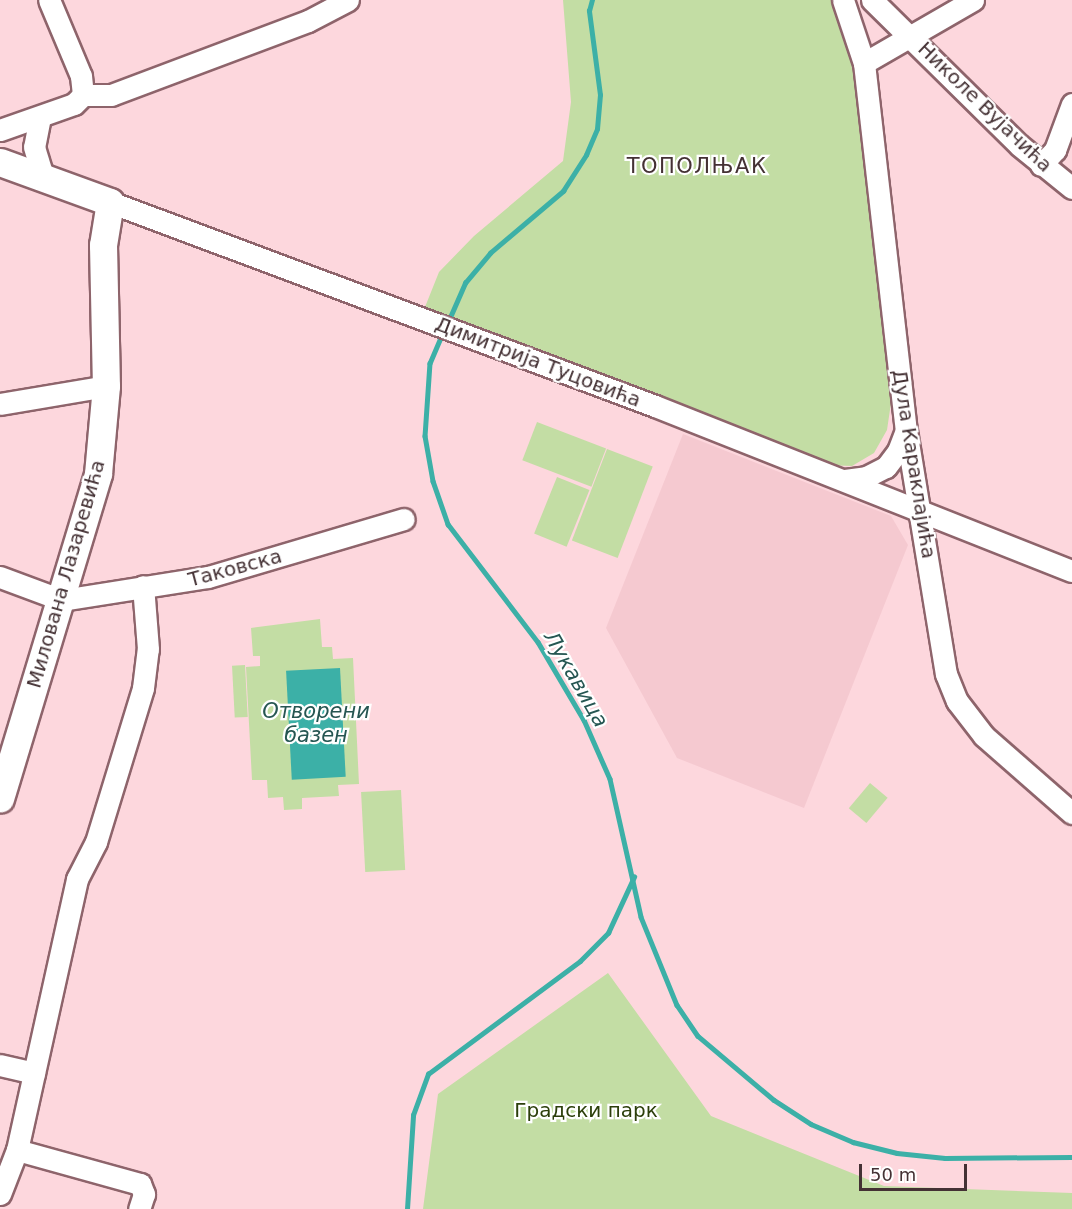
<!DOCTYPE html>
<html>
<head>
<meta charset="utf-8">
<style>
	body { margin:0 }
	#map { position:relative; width:1072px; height:1209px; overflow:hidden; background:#fdd7dd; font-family:"DejaVu Sans",sans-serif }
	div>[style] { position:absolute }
	.built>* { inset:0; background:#f5c9d0 }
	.green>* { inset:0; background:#c3dda4; transform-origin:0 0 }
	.water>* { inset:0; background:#3cb0a7; transform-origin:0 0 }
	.stream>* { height:4.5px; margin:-2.25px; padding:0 2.25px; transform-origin:2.25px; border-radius:2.25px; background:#3cb0a7 }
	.roads { filter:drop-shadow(2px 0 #8e646b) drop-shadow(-2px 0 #8e646b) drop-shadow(0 2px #8e646b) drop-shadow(0 -2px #8e646b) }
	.minor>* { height:21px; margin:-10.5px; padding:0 10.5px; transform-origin:10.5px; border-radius:10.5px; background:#fff }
	.major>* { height:27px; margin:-13.5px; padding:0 13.5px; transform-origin:13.5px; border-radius:13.5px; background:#fff }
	span { translate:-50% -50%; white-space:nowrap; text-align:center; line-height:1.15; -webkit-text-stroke:4.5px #fff; paint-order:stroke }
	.street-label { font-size:20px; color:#443134 }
	.park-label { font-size:20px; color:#2c3f0b }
	.neighbourhood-label { font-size:21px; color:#443134; letter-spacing:1.5px }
	.water-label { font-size:21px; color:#265652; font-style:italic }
	.scale { position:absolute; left:859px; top:1164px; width:108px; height:27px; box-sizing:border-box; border:3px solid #443134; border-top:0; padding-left:8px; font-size:18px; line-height:21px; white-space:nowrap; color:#443134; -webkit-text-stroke:4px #fff; paint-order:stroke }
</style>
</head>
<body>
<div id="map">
	<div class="built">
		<div style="clip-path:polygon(683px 434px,891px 516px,908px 545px,804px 808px,677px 758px,606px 628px)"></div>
	</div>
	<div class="green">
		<div style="clip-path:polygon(563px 0,831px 0,852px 46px,891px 403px,887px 430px,874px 453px,852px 466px,824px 465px,425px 307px,439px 272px,474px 236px,563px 161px,571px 102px)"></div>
		<div style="left:537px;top:422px;width:74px;height:41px;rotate:21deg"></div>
		<div style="left:607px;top:449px;width:49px;height:98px;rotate:21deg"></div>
		<div style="left:557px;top:477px;width:35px;height:61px;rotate:22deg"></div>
		<div style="clip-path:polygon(320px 619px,322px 647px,332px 647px,333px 659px,353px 658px,359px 784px,338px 785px,339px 796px,302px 798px,302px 809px,284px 810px,283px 797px,268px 798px,267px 780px,252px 780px,246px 667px,260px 666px,260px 656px,253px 656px,251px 628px)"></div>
		<div style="left:245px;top:665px;width:52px;height:13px;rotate:87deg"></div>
		<div style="left:870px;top:783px;width:23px;height:33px;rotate:40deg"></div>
		<div style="left:401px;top:790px;width:80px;height:40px;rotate:87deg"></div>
		<div style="clip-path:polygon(608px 973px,711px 1116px,884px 1186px,1072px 1193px,1072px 1209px,423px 1209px,438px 1094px)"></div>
	</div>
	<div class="water">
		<div style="left:340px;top:668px;width:109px;height:54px;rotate:87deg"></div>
	</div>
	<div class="stream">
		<div style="left:448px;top:322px;width:43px;rotate:-66.4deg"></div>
		<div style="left:465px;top:283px;width:39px;rotate:-50deg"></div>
		<div style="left:490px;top:253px;width:96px;rotate:-40.3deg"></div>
		<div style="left:563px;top:191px;width:43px;rotate:-57.4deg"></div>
		<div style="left:586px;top:155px;width:28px;rotate:-67deg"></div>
		<div style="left:597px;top:129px;width:34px;rotate:-85deg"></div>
		<div style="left:600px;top:95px;width:85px;rotate:-97.5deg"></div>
		<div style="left:589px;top:11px;width:11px;rotate:-75deg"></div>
		<div style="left:443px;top:333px;width:33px;rotate:113deg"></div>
		<div style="left:430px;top:363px;width:73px;rotate:93.9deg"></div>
		<div style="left:425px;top:436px;width:46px;rotate:79.9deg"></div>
		<div style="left:433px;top:481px;width:46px;rotate:70.8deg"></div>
		<div style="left:448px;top:524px;width:148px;rotate:52.7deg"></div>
		<div style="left:538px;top:642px;width:91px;rotate:59.5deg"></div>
		<div style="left:584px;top:720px;width:64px;rotate:66.2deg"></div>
		<div style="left:610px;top:779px;width:141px;rotate:77.3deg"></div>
		<div style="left:641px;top:917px;width:95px;rotate:67.8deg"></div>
		<div style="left:677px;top:1005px;width:37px;rotate:56deg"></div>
		<div style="left:698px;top:1036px;width:99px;rotate:40.1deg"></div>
		<div style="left:774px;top:1100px;width:44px;rotate:33deg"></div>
		<div style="left:811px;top:1124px;width:46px;rotate:23.2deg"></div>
		<div style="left:853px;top:1142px;width:45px;rotate:14deg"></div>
		<div style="left:897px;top:1153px;width:48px;rotate:5.9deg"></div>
		<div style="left:945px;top:1158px;width:127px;rotate:-0.5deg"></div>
		<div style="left:407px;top:1209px;width:94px;rotate:-86.3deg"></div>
		<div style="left:413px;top:1115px;width:44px;rotate:-69.9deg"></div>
		<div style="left:428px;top:1074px;width:189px;rotate:-36.6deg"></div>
		<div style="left:580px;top:961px;width:40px;rotate:-45deg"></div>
		<div style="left:608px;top:933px;width:62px;rotate:-65.1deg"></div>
	</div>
	<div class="roads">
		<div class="minor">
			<div style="left:843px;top:0;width:66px;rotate:71.6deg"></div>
			<div style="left:864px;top:63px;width:369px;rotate:83.5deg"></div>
			<div style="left:906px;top:430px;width:247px;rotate:80.7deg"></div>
			<div style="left:946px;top:674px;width:29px;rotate:68deg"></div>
			<div style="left:957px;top:701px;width:44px;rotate:52.4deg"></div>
			<div style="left:984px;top:736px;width:117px;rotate:41.2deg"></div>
			<div style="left:872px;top:0;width:206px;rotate:44.6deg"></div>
			<div style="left:1019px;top:145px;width:68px;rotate:39.1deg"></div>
			<div style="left:864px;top:63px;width:126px;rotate:-30deg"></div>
			<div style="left:83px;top:95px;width:28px"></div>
			<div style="left:111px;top:95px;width:210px;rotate:-20.6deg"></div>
			<div style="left:308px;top:21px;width:45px;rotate:-27.7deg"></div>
			<div style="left:39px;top:122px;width:25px;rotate:101deg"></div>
			<div style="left:34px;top:147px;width:34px;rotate:73deg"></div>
			<div style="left:0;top:130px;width:78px;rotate:-19.4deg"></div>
			<div style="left:74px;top:104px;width:13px;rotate:-45deg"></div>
			<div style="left:83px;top:95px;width:19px;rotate:-96deg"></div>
			<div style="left:81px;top:76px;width:82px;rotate:-112.8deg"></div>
			<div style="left:1041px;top:165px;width:21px;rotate:-47deg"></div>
			<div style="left:1055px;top:150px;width:49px;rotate:-69.7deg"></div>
			<div style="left:110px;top:202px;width:582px;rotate:20.52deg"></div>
			<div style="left:655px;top:406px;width:448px;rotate:21.6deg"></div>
			<div style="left:0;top:404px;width:108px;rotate:-9.6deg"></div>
			<div style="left:845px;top:480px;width:21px;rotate:-8deg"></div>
			<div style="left:866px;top:477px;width:22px;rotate:-27deg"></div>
			<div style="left:886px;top:467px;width:20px;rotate:-53deg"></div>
			<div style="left:898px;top:451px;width:22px;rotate:-69deg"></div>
			<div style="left:0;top:577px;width:66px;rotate:20.4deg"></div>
			<div style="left:62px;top:600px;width:148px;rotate:-9deg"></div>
			<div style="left:208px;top:577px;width:204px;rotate:-16.5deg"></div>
			<div style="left:0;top:1065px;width:35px;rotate:13deg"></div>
			<div style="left:17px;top:1150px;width:128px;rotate:15.5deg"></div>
			<div style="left:140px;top:1184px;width:11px;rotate:68deg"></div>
			<div style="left:144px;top:1194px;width:16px;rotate:108deg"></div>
			<div style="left:0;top:1194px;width:47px;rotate:-68.9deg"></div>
			<div style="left:17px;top:1150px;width:278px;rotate:-77.5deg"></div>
			<div style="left:77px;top:879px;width:42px;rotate:-62.8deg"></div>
			<div style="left:96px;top:842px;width:161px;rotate:-73deg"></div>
			<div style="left:143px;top:688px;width:39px;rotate:-83deg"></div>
			<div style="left:148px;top:649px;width:63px;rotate:-94.5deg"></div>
		</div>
		<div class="major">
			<div style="left:0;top:162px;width:117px;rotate:20deg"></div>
			<div style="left:110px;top:202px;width:44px;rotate:99.2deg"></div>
			<div style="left:103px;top:245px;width:141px;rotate:88.8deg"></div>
			<div style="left:106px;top:386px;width:88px;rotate:95.2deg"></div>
			<div style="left:98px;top:474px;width:339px;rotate:106.8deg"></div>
		</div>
	</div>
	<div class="street-label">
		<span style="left:985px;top:107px;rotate:44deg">Николе Вујачића</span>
		<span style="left:538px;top:362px;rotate:21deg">Димитрија Туцовића</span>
		<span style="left:914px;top:464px;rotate:81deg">Дула Караклајића</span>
		<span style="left:235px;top:568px;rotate:-15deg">Таковска</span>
		<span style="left:66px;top:574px;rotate:-74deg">Милована Лазаревића</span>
	</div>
	<div class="park-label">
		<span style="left:586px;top:1110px">Градски парк</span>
	</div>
	<div class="neighbourhood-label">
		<span style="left:697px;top:166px">ТОПОЛЊАК</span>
	</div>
	<div class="water-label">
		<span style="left:576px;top:679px;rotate:60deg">Лукавица</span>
		<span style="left:316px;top:723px">Отворени<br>базен</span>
	</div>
	<div class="scale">50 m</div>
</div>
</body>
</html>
